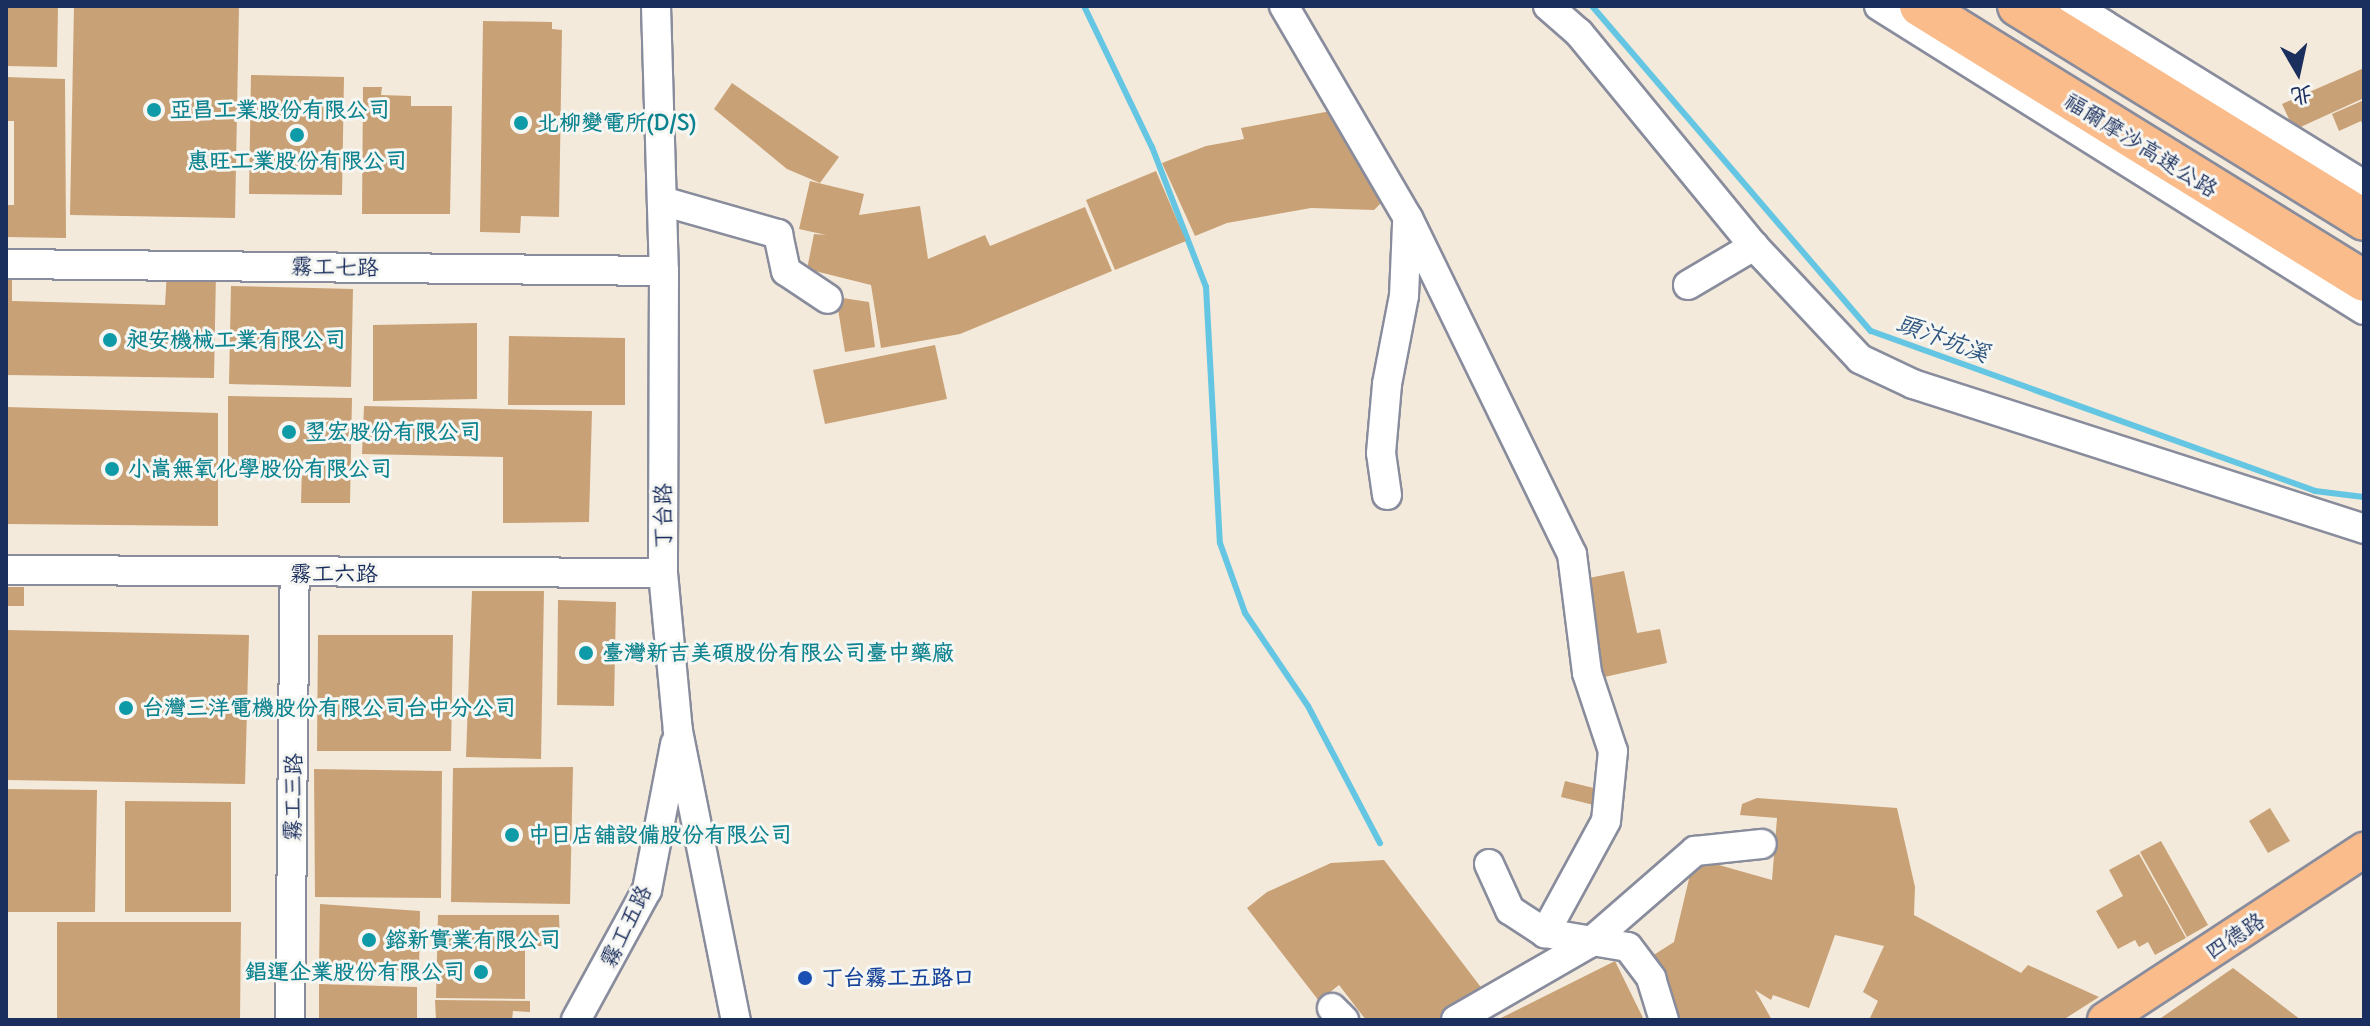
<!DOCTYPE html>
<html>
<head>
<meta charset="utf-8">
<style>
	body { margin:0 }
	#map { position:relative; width:2370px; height:1026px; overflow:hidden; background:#f4eadb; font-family:Delius,"LXGW WenKai TC",sans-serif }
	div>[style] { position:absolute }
	.stream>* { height:6px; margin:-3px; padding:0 3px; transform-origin:3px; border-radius:3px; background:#64c6e2 }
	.building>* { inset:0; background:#c9a176 }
	.roads { filter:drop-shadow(2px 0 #888c9c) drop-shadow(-2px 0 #888c9c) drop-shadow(0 2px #888c9c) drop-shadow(0 -2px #888c9c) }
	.minor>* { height:28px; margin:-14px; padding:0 14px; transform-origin:14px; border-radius:14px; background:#fff }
	.major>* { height:34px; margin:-17px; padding:0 17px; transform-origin:17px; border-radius:17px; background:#fabc8b }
	.highway>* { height:40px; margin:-20px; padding:0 20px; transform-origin:20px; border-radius:20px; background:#fabc8b }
	.dots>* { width:22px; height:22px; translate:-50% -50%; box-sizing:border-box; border:4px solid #f6f6f2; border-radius:50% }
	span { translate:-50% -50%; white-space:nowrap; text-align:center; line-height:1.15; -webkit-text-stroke:6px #f6f6f2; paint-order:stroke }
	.culture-label { font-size:22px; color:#0d838f; font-weight:700 }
	.left { translate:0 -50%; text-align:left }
	.right { translate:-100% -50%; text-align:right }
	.street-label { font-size:22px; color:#1b2f5e }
	.transit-label { font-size:22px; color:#164399; font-weight:700 }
	.water-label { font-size:24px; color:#2d557f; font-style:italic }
	.frame { position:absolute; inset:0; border:8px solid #1b2f5e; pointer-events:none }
	.north { position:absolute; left:2258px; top:32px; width:80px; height:80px; -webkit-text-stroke:6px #f6f6f2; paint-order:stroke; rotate:171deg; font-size:22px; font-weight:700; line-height:32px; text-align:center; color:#1b2f5e }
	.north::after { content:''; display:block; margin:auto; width:28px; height:36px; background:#1b2f5e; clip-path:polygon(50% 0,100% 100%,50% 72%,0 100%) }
</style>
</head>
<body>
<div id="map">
	<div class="stream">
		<div style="left:1084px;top:6px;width:157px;rotate:64.3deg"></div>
		<div style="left:1152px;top:147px;width:150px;rotate:68.9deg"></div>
		<div style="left:1206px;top:287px;width:256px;rotate:86.9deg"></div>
		<div style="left:1220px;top:543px;width:74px;rotate:70.3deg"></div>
		<div style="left:1245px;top:613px;width:112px;rotate:55.9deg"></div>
		<div style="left:1308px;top:706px;width:155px;rotate:62.3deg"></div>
		<div style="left:1592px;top:6px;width:428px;rotate:49.4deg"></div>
		<div style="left:1871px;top:331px;width:472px;rotate:19.8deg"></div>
		<div style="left:2315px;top:491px;width:49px;rotate:7deg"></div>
	</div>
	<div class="building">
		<div style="clip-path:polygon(6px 6px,58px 6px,57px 67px,6px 66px)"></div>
		<div style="clip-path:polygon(74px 6px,239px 6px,235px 218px,70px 215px)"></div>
		<div style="clip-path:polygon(483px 21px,552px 22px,552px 29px,562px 30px,559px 217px,521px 216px,520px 233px,480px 232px)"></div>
		<div style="clip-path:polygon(2364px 68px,2364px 98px,2294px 130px,2282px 104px)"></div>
		<div style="clip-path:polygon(251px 75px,344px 77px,342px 195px,249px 194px)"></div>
		<div style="clip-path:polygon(6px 77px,65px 79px,66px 238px,6px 237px,6px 205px,14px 205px,14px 121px,6px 121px)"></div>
		<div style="clip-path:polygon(732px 83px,839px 157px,820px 183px,787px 169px,714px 109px)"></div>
		<div style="clip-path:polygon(363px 87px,382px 87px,381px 95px,411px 96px,411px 106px,452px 106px,450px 214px,362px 214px)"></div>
		<div style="clip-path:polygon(2364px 100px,2364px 127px,2361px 121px,2339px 131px,2332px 114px)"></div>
		<div style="clip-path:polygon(1336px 110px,1386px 198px,1374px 210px,1311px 208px,1227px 223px,1195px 236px,1162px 163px,1206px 146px,1244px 139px,1241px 128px)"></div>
		<div style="clip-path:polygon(1156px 171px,1186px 241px,1115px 270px,1086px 200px)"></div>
		<div style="clip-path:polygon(810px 181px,864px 194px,859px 215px,920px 206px,928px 259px,985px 235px,990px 246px,1085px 207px,1112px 271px,960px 334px,881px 348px,871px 285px,807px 269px,814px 234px,826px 235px,799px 229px)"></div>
		<div style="clip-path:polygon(6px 270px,12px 270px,12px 301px,165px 305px,167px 271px,216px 272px,214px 378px,6px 375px)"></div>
		<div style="clip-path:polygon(231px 286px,353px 289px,351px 387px,229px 384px)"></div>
		<div style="clip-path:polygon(836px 297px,869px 302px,875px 347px,845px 352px)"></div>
		<div style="clip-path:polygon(477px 323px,477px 399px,373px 401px,373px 325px)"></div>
		<div style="clip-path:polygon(509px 336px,625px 338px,625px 405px,508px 405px)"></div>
		<div style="clip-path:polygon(935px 345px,947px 399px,825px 424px,813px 370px)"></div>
		<div style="clip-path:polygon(228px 396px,352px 398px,350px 503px,301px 503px,302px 466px,228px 466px)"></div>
		<div style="clip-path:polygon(364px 406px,592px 411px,589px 522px,503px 523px,503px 457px,362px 454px)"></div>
		<div style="clip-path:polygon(6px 407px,218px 413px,218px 526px,6px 524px)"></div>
		<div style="clip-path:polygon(1624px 571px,1637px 633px,1660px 629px,1667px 663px,1600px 678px,1579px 580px)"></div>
		<div style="clip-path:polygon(6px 587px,24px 587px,24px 606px,6px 606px)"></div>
		<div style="clip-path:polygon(472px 591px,544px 591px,541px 759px,466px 757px)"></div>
		<div style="clip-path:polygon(558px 600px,616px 602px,614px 706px,557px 705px)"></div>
		<div style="clip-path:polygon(6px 630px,249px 635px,245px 784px,6px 780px)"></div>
		<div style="clip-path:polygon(318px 635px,453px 635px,451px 751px,317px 751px)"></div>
		<div style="clip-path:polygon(573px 767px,570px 904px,451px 902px,453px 768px)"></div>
		<div style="clip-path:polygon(314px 769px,442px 771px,441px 898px,315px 897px)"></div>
		<div style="clip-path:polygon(1565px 781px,1602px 790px,1598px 806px,1561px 797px)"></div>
		<div style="clip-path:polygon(6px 789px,97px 790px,95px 912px,6px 912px)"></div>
		<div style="clip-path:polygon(1757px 798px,1897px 808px,1915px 887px,1914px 915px,2021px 973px,2028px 965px,2099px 997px,2063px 1020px,1869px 1020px,1878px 1001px,1863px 992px,1884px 946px,1835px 935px,1809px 1008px,1773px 995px,1771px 1000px,1755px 990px,1772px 1020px,1668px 1020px,1649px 958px,1674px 942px,1694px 858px,1772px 880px,1777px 818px,1740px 815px,1742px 804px)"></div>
		<div style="clip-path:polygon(125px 801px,231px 802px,231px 912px,125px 912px)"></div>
		<div style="clip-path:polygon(2270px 808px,2290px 841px,2268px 853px,2249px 821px)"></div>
		<div style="clip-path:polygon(2161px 841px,2208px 925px,2187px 937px,2140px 852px)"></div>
		<div style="clip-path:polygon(2139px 854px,2186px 938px,2155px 955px,2148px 942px,2139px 947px,2135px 940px,2118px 949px,2096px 911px,2123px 896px,2109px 870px)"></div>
		<div style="clip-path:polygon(1384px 860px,1483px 990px,1444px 1020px,1366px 1020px,1339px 985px,1319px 1001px,1247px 908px,1267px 892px,1331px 863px)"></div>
		<div style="clip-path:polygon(320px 904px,420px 911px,419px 971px,319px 968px)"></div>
		<div style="clip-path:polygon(438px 915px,559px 915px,560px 946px,525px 946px,525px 999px,436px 998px)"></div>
		<div style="clip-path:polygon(57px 922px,241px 922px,240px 1020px,57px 1020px)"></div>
		<div style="clip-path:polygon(1615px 961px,1644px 1020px,1497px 1020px)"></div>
		<div style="clip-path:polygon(2233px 968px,2301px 1020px,2161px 1018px)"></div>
		<div style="clip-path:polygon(319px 984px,417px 987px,417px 1020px,319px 1020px)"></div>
		<div style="clip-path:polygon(435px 1000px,530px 1001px,530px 1012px,513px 1011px,512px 1020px,436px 1020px)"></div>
	</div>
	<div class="roads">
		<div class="minor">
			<div style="left:656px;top:6px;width:265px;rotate:88.3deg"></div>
			<div style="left:664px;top:271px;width:302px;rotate:90.2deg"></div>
			<div style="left:663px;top:573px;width:159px;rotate:84.6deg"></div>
			<div style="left:678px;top:731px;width:295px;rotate:78.7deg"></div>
			<div style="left:1284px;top:6px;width:246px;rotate:59.7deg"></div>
			<div style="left:1408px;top:218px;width:374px;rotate:64deg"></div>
			<div style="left:1572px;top:554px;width:120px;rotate:82.8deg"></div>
			<div style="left:1587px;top:673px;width:82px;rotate:71.6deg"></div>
			<div style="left:1613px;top:751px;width:70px;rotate:95.7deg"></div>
			<div style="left:1606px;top:821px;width:128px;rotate:118.6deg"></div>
			<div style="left:1545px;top:933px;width:84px;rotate:9.6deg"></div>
			<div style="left:1628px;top:947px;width:39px;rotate:53deg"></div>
			<div style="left:1651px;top:978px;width:44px;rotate:72.8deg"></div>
			<div style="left:1548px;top:6px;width:41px;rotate:41.1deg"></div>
			<div style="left:1579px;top:33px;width:276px;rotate:50.6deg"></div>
			<div style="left:1754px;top:246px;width:155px;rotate:46.8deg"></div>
			<div style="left:1860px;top:359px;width:59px;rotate:25.3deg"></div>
			<div style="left:1913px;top:384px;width:474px;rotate:17.8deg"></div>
			<div style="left:1879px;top:6px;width:572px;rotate:32.08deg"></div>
			<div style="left:2074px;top:6px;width:341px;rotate:31.7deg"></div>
			<div style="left:662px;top:201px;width:121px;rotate:15.9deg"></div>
			<div style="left:778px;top:234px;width:38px;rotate:78deg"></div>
			<div style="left:786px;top:271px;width:50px;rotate:33.7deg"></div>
			<div style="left:6px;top:264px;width:658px;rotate:0.61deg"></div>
			<div style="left:1688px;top:285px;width:77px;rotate:-30.6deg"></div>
			<div style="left:1387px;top:495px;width:42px;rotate:-98.1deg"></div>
			<div style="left:1381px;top:453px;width:69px;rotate:-85deg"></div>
			<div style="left:1387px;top:384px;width:90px;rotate:-79.1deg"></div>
			<div style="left:1404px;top:296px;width:73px;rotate:-87.6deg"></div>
			<div style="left:6px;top:570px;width:657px;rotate:0.26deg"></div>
			<div style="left:1489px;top:864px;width:51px;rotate:65.5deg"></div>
			<div style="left:1510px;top:910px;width:42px;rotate:33.3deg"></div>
			<div style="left:1332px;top:1008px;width:17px;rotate:45deg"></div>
			<div style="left:290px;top:1020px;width:446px;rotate:-89.4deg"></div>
			<div style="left:576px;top:1020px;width:148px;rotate:-61.4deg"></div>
			<div style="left:647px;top:890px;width:149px;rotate:-79.1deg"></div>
			<div style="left:1456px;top:1020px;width:152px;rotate:-29.9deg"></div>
			<div style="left:1588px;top:944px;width:142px;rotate:-41deg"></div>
			<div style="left:1695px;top:851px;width:67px;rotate:-6deg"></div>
		</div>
		<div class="major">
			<div style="left:2105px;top:1020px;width:310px;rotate:-33.3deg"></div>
		</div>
		<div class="highway">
			<div style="left:1920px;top:6px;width:522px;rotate:31.77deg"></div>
			<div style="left:2018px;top:6px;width:407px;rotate:31.7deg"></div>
		</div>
	</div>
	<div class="dots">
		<div style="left:154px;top:110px;background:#0f9aa8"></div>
		<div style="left:521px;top:123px;background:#0f9aa8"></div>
		<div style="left:297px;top:135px;background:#0f9aa8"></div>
		<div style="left:110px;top:340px;background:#0f9aa8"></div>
		<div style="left:289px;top:432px;background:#0f9aa8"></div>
		<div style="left:112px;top:469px;background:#0f9aa8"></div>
		<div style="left:586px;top:653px;background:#0f9aa8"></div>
		<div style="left:126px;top:708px;background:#0f9aa8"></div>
		<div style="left:512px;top:835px;background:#0f9aa8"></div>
		<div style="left:369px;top:940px;background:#0f9aa8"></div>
		<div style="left:481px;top:972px;background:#0f9aa8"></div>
		<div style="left:805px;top:978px;background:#1a4fb4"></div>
	</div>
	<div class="culture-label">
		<span class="left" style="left:170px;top:110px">亞昌工業股份有限公司</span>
		<span class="left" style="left:537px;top:123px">北柳變電所(D/S)</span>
		<span style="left:297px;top:161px">惠旺工業股份有限公司</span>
		<span class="left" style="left:126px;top:340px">昶安機械工業有限公司</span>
		<span class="left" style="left:305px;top:432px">翌宏股份有限公司</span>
		<span class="left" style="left:128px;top:469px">小嵩無氧化學股份有限公司</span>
		<span class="left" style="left:602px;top:653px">臺灣新吉美碩股份有限公司臺中藥廠</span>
		<span class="left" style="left:142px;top:708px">台灣三洋電機股份有限公司台中分公司</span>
		<span class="left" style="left:528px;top:835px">中日店舖設備股份有限公司</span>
		<span class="left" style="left:385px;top:940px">鎔新實業有限公司</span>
		<span class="right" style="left:465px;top:972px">錩運企業股份有限公司</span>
	</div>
	<div class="street-label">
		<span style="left:2141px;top:145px;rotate:32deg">福爾摩沙高速公路</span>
		<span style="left:335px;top:267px;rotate:1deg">霧工七路</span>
		<span style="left:663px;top:516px;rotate:-90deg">丁台路</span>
		<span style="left:334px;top:574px">霧工六路</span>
		<span style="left:293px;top:797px;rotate:-89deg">霧工三路</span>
		<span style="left:626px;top:926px;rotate:-64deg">霧工五路</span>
		<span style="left:2235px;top:936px;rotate:-33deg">四德路</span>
	</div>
	<div class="transit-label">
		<span class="left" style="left:821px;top:978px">丁台霧工五路口</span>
	</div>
	<div class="water-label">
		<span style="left:1943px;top:338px;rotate:20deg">頭汴坑溪</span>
	</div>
	<div class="frame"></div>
	<div class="north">北</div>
</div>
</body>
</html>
